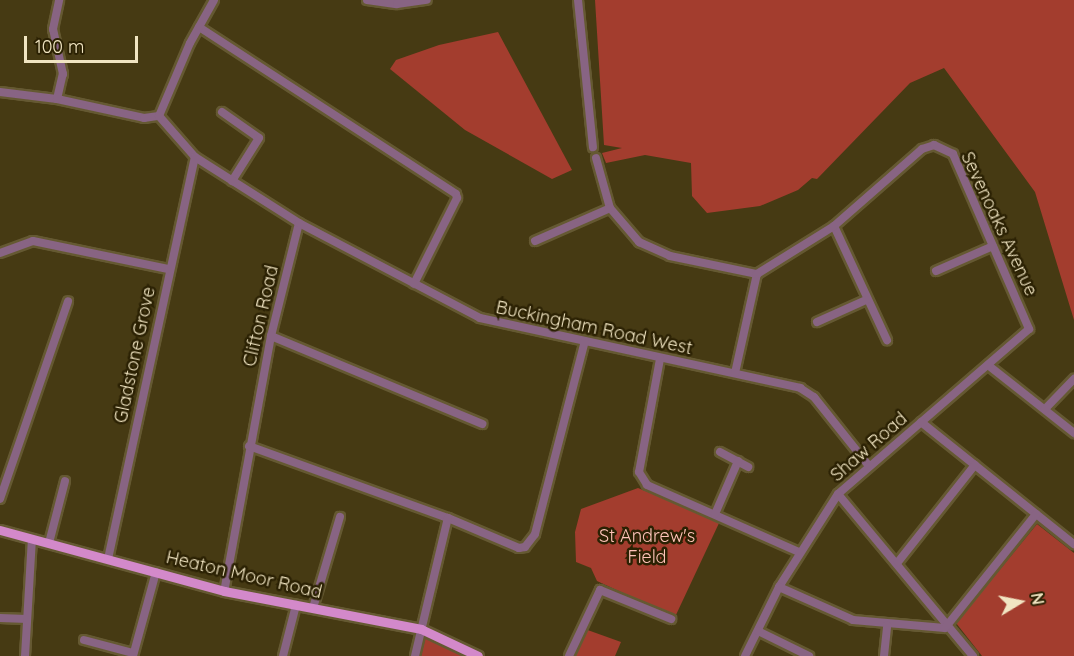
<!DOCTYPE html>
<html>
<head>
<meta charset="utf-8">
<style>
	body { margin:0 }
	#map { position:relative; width:1074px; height:656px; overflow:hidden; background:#463a13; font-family:Quicksand,sans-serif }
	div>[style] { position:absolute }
	.green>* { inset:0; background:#a33d2e }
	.roads { filter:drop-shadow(2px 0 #655932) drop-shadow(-2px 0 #655932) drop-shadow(0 2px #655932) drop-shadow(0 -2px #655932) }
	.minor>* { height:8px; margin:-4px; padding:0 4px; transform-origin:4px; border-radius:4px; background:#886483 }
	.major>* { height:9px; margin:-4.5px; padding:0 4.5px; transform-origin:4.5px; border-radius:4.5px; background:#d389ca }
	span { translate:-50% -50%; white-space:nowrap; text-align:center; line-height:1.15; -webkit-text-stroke:5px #2b2103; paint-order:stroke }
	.street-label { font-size:18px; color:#f1e5c2 }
	.park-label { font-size:18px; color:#ffc4b9 }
	.north { position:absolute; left:990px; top:572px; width:60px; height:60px; -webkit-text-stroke:4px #2b2103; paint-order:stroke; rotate:80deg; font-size:16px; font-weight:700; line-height:24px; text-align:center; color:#f1e5c2 }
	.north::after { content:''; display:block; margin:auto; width:21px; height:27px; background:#f1e5c2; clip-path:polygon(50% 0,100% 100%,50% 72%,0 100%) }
	.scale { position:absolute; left:24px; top:36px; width:114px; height:27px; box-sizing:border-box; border:3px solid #f1e5c2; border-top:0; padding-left:8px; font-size:18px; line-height:21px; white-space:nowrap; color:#f1e5c2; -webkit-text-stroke:4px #2b2103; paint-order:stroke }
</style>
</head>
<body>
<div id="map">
	<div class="green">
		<div style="clip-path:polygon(595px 0,1074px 0,1074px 320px,1035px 192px,944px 68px,910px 83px,817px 179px,812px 178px,798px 190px,760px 206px,707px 213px,692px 196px,691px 163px,645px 155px,606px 163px,602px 153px,622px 148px,604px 145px)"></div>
		<div style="clip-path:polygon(498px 32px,572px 170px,552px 179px,465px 130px,390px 69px,396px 60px,439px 45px)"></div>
		<div style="clip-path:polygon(638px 488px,720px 521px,675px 617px,597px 581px,591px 568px,576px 562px,575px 532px,581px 509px)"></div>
		<div style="clip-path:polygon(1037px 524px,1074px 553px,1074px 656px,982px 656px,956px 623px)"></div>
		<div style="clip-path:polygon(582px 628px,621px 642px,615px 656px,571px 656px)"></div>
		<div style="clip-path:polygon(424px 633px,470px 656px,418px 656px)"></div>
	</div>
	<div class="roads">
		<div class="minor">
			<div style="left:367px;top:0;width:30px;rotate:8deg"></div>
			<div style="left:397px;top:4px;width:30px;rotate:-8deg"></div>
			<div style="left:578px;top:0;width:148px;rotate:84.2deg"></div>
			<div style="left:199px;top:27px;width:306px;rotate:33deg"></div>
			<div style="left:456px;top:194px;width:4px;rotate:76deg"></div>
			<div style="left:457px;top:198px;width:96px;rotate:116.6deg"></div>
			<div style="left:0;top:92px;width:57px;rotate:7deg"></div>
			<div style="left:57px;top:99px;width:89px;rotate:12.3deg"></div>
			<div style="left:144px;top:118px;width:15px;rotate:-8deg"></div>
			<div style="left:57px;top:99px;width:26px;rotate:-77deg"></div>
			<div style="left:63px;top:74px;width:46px;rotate:-102.5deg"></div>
			<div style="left:53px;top:29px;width:30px;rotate:-78deg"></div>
			<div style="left:222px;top:112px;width:45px;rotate:35.1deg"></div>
			<div style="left:259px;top:138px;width:51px;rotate:122.1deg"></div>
			<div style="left:159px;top:116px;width:55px;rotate:48.7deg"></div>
			<div style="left:195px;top:157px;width:123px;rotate:32.4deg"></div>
			<div style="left:299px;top:223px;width:116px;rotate:103.9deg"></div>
			<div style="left:271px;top:336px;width:259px;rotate:100.4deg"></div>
			<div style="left:159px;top:116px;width:79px;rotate:-67deg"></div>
			<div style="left:190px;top:43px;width:49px;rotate:-60.8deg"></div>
			<div style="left:596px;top:158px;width:52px;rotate:74.4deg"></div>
			<div style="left:610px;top:208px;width:45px;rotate:49.5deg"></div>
			<div style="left:639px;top:242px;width:34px;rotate:24deg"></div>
			<div style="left:670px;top:256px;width:89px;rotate:11.7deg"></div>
			<div style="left:299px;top:223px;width:204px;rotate:27.7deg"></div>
			<div style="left:480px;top:318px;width:328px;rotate:12.3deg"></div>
			<div style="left:800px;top:388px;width:17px;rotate:33deg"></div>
			<div style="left:814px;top:397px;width:87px;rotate:51.5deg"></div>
			<div style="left:834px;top:226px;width:126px;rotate:65.1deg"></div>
			<div style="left:535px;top:241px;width:82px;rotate:-23.7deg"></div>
			<div style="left:0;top:253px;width:35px;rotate:-20deg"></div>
			<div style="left:33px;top:241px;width:138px;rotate:11.7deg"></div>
			<div style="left:936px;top:271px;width:62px;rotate:-23.7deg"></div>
			<div style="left:817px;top:322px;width:54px;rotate:-24.2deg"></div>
			<div style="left:271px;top:336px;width:229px;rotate:22.6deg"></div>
			<div style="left:660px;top:359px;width:115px;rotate:100.5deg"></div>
			<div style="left:639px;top:472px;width:15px;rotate:58deg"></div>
			<div style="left:647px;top:485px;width:166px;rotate:23.8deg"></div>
			<div style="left:988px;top:365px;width:110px;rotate:38.3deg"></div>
			<div style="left:735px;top:373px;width:101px;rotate:-77.5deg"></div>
			<div style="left:757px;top:274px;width:91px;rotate:-31.9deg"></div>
			<div style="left:834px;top:226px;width:117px;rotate:-41.2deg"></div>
			<div style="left:922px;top:149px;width:13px;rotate:-18deg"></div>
			<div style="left:934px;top:145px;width:21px;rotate:25deg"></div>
			<div style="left:953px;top:154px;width:191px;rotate:66.5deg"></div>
			<div style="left:1029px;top:329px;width:252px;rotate:139.2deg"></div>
			<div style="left:838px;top:494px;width:110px;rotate:122.4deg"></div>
			<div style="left:779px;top:587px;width:77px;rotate:116.2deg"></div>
			<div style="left:1045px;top:409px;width:42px;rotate:-46deg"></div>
			<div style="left:921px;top:422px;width:196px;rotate:38.6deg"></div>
			<div style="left:249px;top:446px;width:212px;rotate:19.9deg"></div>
			<div style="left:448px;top:518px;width:77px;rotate:22.9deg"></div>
			<div style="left:519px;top:548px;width:6px;rotate:-9deg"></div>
			<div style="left:525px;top:547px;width:16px;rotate:-52deg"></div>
			<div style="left:535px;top:534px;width:199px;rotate:-75.5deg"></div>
			<div style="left:720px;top:452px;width:32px;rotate:28deg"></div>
			<div style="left:838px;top:494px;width:211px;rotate:50.2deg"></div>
			<div style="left:0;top:499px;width:209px;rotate:-71deg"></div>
			<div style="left:715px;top:514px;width:58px;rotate:-66.5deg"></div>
			<div style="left:49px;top:543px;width:64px;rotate:-75.5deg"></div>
			<div style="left:108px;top:559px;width:411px;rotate:-77.8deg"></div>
			<div style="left:898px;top:562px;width:124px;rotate:-51.6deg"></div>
			<div style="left:779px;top:587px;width:81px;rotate:24deg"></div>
			<div style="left:853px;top:620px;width:92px;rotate:5deg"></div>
			<div style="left:945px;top:628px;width:146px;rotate:-51.4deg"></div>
			<div style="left:313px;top:608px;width:95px;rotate:-73.5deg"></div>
			<div style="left:0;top:618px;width:27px;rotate:2deg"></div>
			<div style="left:758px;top:631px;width:57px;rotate:26.1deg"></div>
			<div style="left:84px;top:640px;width:51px;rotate:14.9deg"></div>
			<div style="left:25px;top:656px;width:117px;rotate:-86.6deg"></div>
			<div style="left:133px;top:656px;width:87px;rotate:-74.7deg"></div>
			<div style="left:283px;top:656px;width:53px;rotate:-75.7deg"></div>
			<div style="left:415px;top:656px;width:142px;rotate:-76.6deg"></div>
			<div style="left:569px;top:656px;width:73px;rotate:-64.8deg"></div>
			<div style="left:600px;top:590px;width:77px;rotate:22.2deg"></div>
			<div style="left:884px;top:656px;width:31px;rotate:-84deg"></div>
		</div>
		<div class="major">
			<div style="left:0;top:530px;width:232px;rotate:15.2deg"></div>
			<div style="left:224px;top:591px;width:201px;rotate:10.9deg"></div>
			<div style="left:421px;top:629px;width:63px;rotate:25.3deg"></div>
		</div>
	</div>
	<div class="street-label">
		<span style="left:999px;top:224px;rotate:65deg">Sevenoaks Avenue</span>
		<span style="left:261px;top:316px;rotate:-77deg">Clifton Road</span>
		<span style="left:594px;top:328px;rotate:12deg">Buckingham Road West</span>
		<span style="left:135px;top:355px;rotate:-78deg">Gladstone Grove</span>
		<span style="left:869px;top:447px;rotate:-41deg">Shaw Road</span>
		<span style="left:244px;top:575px;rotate:13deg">Heaton Moor Road</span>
	</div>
	<div class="park-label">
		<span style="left:647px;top:547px">St Andrew's<br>Field</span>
	</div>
	<div class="north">N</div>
	<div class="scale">100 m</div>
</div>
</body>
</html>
